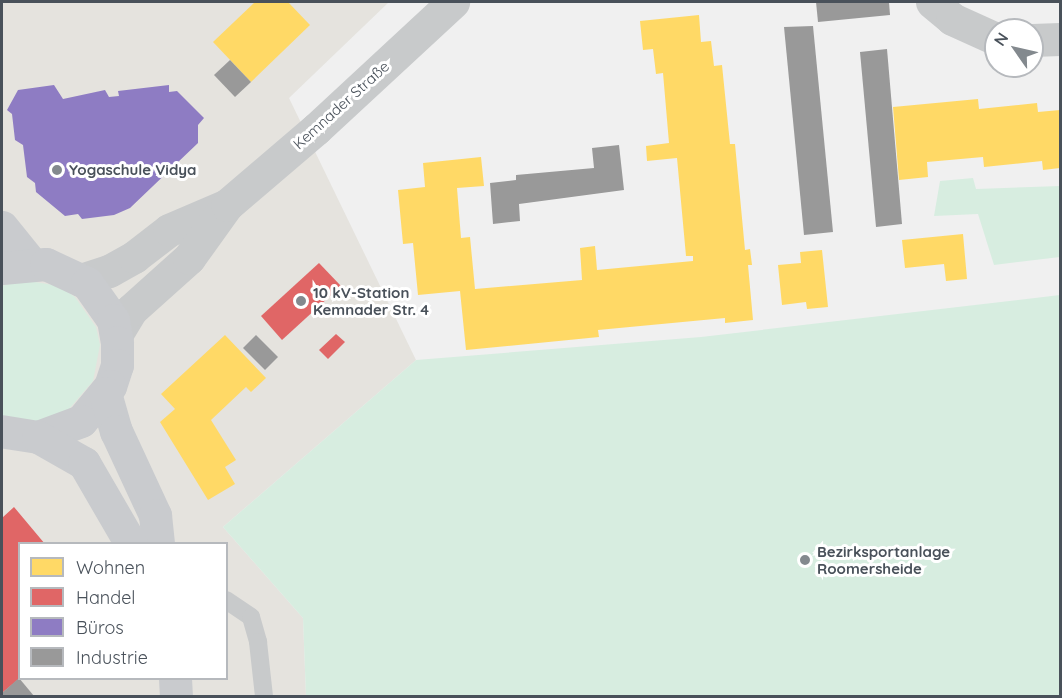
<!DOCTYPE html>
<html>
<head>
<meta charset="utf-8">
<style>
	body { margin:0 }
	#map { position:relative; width:1062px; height:698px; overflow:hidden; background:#f0f0f0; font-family:Quicksand,sans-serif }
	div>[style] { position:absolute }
	.commercial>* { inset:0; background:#e5e3de }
	.green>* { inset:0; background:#d7ede0 }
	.homes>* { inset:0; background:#ffd966 }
	.shops>* { inset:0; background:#e06666 }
	.offices>* { inset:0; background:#8e7cc3 }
	.industry>* { inset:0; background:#999 }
	.service>* { height:18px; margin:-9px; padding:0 9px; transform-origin:9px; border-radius:9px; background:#c8cacb }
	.minor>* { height:33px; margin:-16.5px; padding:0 16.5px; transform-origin:16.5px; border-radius:16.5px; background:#c8cacb }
	.tertiary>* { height:33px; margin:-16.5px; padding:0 16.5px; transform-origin:16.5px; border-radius:16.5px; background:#c8cacb }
	.secondary>* { height:33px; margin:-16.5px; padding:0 16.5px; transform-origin:16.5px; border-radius:16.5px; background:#c9cbce }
	.dots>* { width:16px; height:16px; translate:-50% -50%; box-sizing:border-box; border:3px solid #fff; border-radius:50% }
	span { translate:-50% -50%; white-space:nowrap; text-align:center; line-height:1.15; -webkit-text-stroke:6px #fff; paint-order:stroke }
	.street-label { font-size:15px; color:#49515a }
	.poi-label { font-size:15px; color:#49515a; font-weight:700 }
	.left { translate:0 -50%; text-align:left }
	.frame { position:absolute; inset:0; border:3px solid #49515a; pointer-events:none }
	.legend { position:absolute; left:18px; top:542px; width:210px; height:138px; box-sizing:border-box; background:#fff; border:2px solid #b6b9bd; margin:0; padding:8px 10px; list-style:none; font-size:18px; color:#49515a }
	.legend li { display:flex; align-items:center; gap:12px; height:30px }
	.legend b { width:30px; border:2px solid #b6b9bd }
	.north { position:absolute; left:984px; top:18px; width:60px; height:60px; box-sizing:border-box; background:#fff; border:2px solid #b6b9bd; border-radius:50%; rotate:304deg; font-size:16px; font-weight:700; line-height:24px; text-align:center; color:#49515a }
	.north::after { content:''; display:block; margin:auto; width:21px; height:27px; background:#83898e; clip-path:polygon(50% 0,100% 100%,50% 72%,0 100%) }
</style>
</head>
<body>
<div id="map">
	<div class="commercial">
		<div style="clip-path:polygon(evenodd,2px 2px,389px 2px,289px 98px,416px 360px,223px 527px,303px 618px,306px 696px,2px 696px,2px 2px,20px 544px,226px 544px,226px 678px,20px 678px,20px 544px)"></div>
	</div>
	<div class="green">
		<div style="clip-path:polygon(973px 178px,976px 189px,1060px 186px,1060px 257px,994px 265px,978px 214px,934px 216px,940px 181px)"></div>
		<div style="clip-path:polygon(23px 280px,59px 286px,75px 297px,96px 327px,100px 345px,93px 381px,69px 409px,35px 422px,2px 417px,2px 286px)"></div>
		<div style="clip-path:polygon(1060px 295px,1060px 696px,306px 696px,303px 618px,223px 527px,416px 360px,701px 337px)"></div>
	</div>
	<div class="homes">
		<div style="clip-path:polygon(255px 2px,288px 2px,310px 25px,251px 82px,213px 42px)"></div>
		<div style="clip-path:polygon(699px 15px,701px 42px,711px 41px,714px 66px,722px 65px,730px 144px,735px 144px,745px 250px,750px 249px,752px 265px,748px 265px,753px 320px,725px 323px,725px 318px,598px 330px,599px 337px,466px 350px,460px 291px,418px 295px,413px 243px,403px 244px,398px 190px,425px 187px,423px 163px,481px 157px,484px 186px,457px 188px,461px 238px,470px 237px,475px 289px,582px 280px,580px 248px,595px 246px,597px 270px,693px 261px,693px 256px,686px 256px,677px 158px,647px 161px,646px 146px,669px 143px,663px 73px,656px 74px,653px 49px,643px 50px,640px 21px)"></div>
		<div style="clip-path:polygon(978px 99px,979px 109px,1037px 103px,1038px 112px,1060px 110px,1060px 168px,1043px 170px,1042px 161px,984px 167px,983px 157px,927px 162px,928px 177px,899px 180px,893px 107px)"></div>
		<div style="clip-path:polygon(963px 234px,967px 279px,946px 281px,944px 264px,905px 268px,902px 240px)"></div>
		<div style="clip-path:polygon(822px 250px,828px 307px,807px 309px,806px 302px,782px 305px,778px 265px,801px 263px,800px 252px)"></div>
		<div style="clip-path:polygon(225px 335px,266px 378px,251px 392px,246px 387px,211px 420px,236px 460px,225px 467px,235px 484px,208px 500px,160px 422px,175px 409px,161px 394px)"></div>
	</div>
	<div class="shops">
		<div style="clip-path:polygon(319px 263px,341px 286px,282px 340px,261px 316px)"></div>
		<div style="clip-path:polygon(336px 334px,345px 342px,328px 359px,319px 350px)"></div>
		<div style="clip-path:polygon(14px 507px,45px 544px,20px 544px,20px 678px,2px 693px,2px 518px)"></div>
	</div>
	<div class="offices">
		<div style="clip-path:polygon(54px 85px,63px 99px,105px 90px,109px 97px,119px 96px,118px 91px,169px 85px,169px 92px,177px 91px,204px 118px,198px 125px,198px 143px,130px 208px,114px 215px,82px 219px,78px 214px,65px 216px,36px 192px,35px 183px,27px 177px,23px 145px,15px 140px,12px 114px,7px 110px,18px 90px)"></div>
	</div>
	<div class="industry">
		<div style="clip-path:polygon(816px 2px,889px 2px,890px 15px,818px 22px)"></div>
		<div style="clip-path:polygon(813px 26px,833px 232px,804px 235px,784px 27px)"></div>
		<div style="clip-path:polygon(887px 49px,902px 224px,876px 227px,860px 52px)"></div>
		<div style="clip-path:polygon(230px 60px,251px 82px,235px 97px,214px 75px)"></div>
		<div style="clip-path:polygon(619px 145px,624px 190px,519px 204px,520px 221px,493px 224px,490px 183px,516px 180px,516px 175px,594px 168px,592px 148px)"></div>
		<div style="clip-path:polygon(256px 335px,278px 357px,265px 370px,243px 348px)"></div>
		<div style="clip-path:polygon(19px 678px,34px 696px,2px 696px,2px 693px)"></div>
	</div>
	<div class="service">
		<div style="left:226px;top:600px;width:30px;rotate:34deg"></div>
		<div style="left:251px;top:617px;width:26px;rotate:74deg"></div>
		<div style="left:258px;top:642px;width:54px;rotate:83.7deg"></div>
	</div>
	<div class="minor">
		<div style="left:932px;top:2px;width:26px;rotate:40deg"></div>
		<div style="left:952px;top:19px;width:48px;rotate:24.4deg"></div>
		<div style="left:1032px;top:40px;width:28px;rotate:-2deg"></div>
	</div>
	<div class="tertiary">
		<div style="left:81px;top:280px;width:29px;rotate:-18deg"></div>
		<div style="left:109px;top:271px;width:29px;rotate:-29deg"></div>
		<div style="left:134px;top:257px;width:44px;rotate:-37.6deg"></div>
		<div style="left:169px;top:230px;width:63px;rotate:-23.3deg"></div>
		<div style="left:116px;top:335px;width:29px;rotate:-59deg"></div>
		<div style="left:131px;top:310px;width:78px;rotate:-41.9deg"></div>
		<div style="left:189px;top:258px;width:65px;rotate:-54.4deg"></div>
		<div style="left:227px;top:205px;width:117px;rotate:-40.5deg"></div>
		<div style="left:316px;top:129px;width:187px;rotate:-42.8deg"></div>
	</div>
	<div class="secondary">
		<div style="left:2px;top:227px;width:46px;rotate:51.1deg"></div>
		<div style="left:2px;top:268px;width:44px;rotate:-5.2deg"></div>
		<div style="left:46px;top:264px;width:45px;rotate:24.9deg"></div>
		<div style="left:87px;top:283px;width:45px;rotate:54.9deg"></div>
		<div style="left:113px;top:320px;width:22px;rotate:80deg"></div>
		<div style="left:117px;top:342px;width:23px;rotate:90deg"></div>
		<div style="left:117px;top:365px;width:22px;rotate:108deg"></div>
		<div style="left:110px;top:386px;width:45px;rotate:129.6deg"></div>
		<div style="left:81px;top:421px;width:46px;rotate:159.6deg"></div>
		<div style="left:38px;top:437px;width:36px;rotate:-171deg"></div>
		<div style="left:105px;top:393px;width:40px;rotate:74deg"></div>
		<div style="left:116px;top:431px;width:93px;rotate:65.1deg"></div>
		<div style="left:155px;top:515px;width:29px;rotate:84deg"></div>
		<div style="left:38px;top:437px;width:53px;rotate:29.5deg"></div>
		<div style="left:84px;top:463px;width:94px;rotate:59.9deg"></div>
		<div style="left:175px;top:678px;width:18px;rotate:87deg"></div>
	</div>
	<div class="dots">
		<div style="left:57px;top:170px;background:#83898e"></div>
		<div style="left:301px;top:301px;background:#83898e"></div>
		<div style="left:805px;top:560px;background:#83898e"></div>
	</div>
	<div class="street-label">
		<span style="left:341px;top:105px;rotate:-42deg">Kemnader Straße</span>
	</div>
	<div class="poi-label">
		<span class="left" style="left:69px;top:170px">Yogaschule Vidya</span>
		<span class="left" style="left:313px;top:301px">10 kV-Station<br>Kemnader Str. 4</span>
		<span class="left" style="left:817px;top:560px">Bezirksportanlage<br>Roomersheide</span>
	</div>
	<div class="frame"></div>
	<ul class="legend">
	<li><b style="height:16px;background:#ffd966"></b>Wohnen</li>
	<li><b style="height:16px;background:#e06666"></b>Handel</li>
	<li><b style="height:16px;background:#8e7cc3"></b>Büros</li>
	<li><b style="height:16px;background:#999"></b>Industrie</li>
	</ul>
	<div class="north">N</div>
</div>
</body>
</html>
